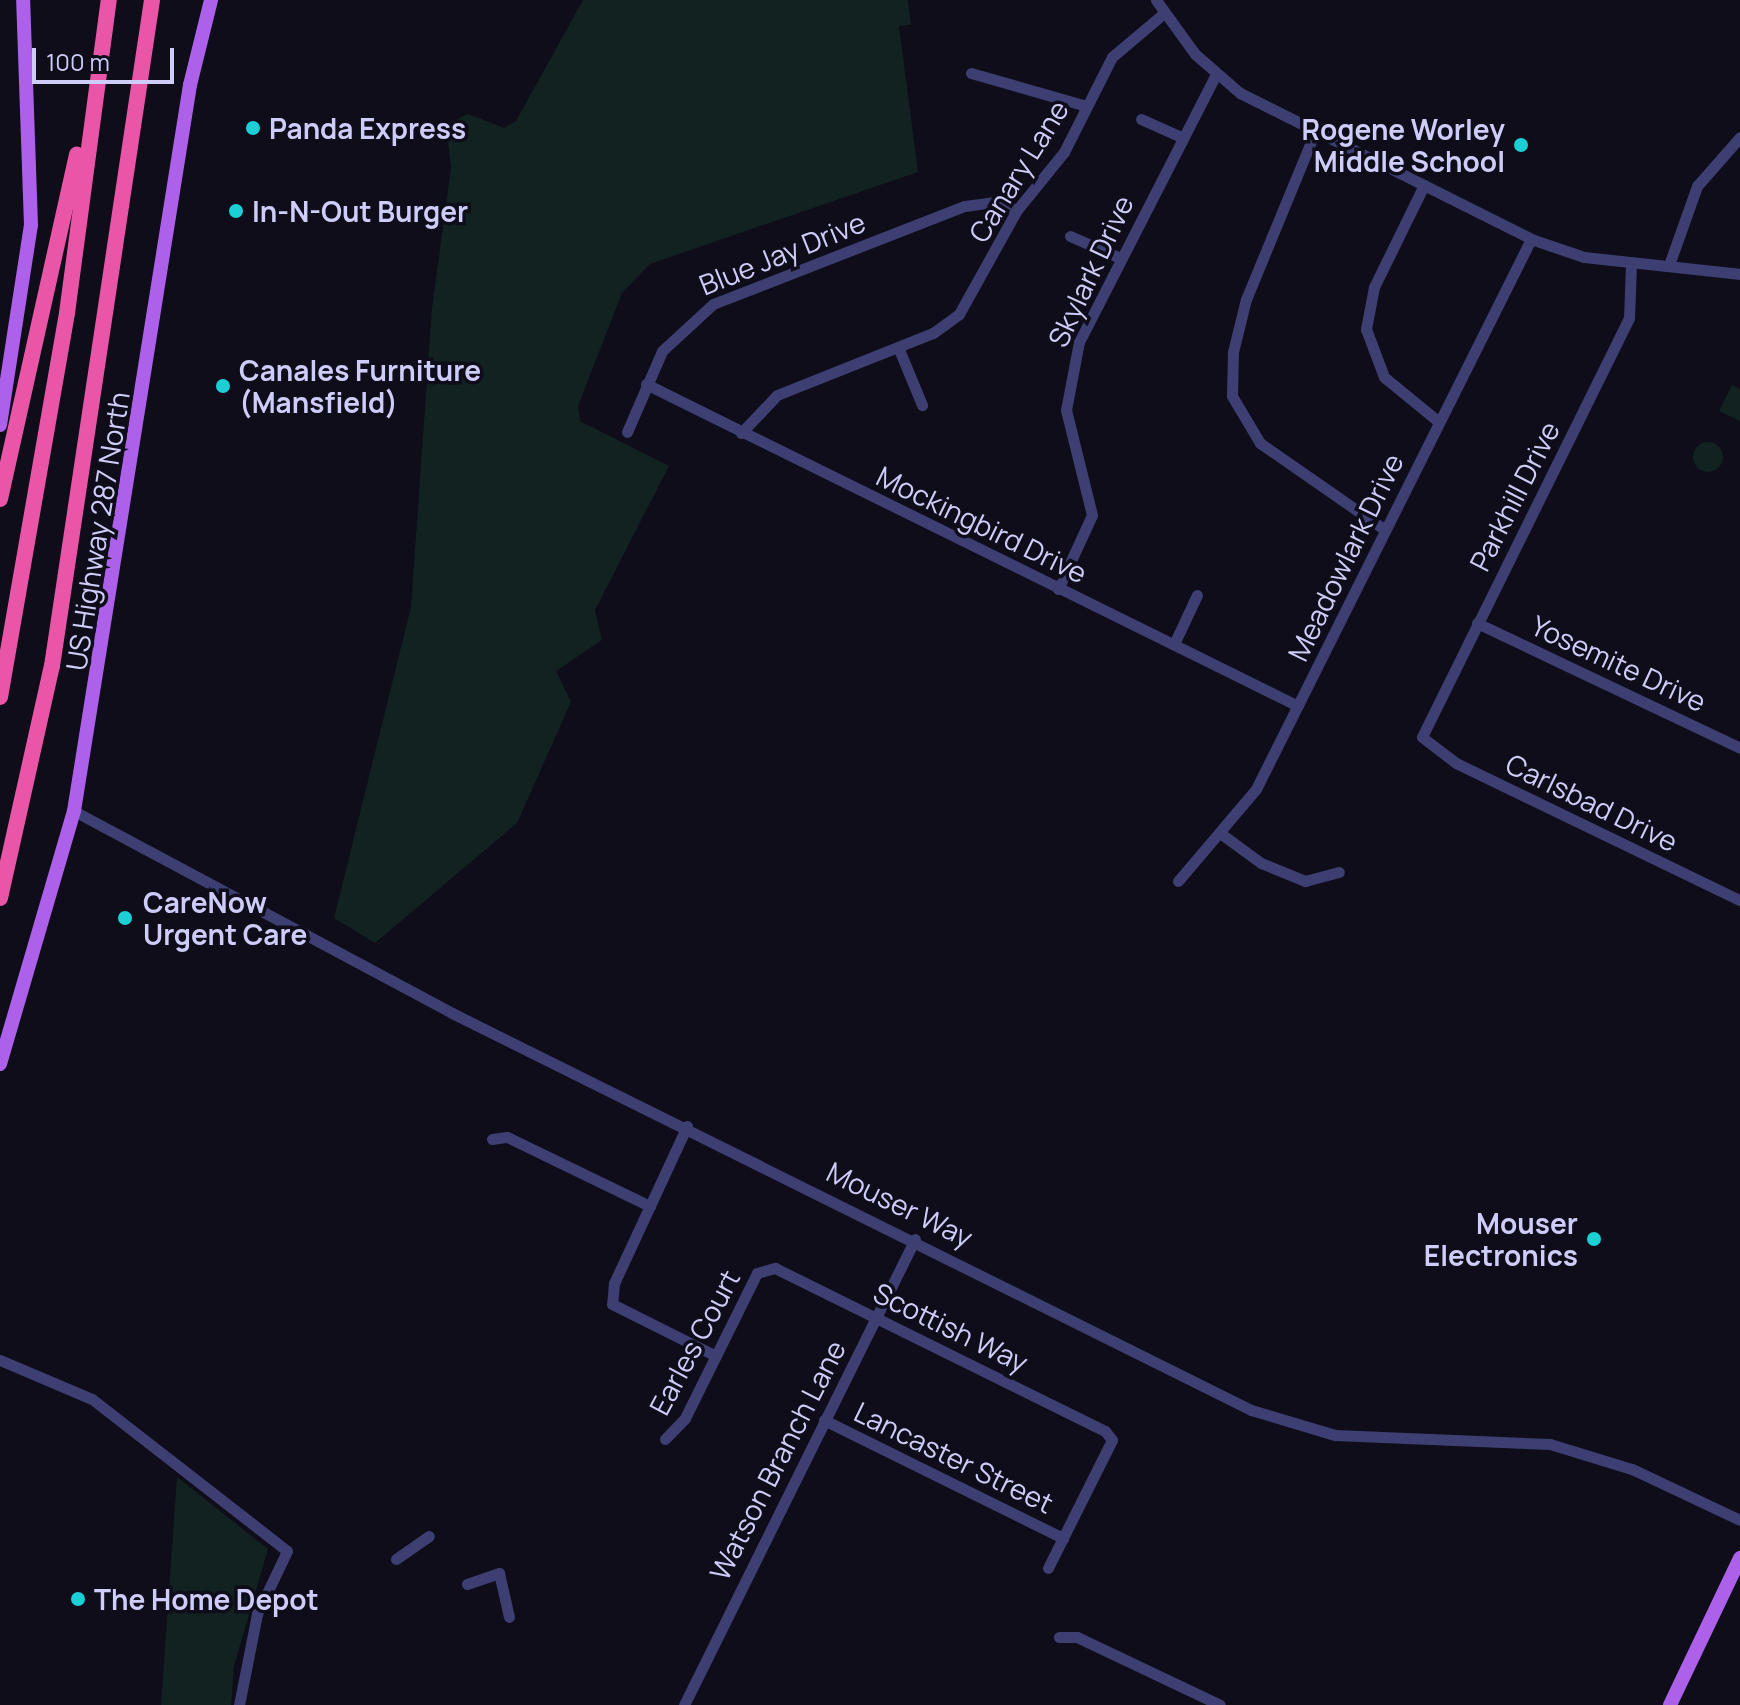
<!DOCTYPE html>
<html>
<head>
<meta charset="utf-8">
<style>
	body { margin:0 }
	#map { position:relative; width:1740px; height:1705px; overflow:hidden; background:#0e0d19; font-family:Manrope,sans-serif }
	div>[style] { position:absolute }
	.green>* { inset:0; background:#112221 }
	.round { border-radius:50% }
	.minor>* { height:11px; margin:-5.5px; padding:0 5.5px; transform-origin:5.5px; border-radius:5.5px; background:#3d3f73 }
	.major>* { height:14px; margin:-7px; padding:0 7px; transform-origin:7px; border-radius:7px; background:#ad61ea }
	.highway>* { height:16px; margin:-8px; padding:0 8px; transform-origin:8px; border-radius:8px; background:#e956a7 }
	.dots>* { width:22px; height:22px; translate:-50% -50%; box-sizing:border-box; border:4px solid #0e0d19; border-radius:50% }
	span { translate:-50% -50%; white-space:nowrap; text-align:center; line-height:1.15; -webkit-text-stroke:7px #0e0d19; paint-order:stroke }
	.poi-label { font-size:28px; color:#ceccf8; font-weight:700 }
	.left { translate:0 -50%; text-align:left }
	.right { translate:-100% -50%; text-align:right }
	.street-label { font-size:28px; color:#ceccf8 }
	.scale { position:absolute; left:32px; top:48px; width:142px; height:36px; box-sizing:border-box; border:4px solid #ceccf8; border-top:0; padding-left:10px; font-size:24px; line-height:28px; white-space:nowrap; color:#ceccf8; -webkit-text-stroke:6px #0e0d19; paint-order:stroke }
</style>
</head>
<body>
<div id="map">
	<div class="green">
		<div style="clip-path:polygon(583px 0,908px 0,911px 25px,899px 26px,918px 172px,650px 264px,622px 293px,578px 406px,580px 421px,669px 466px,595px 610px,602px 640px,556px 671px,571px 702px,517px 823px,375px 943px,334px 918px,411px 607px,432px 308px,451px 168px,446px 124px,468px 114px,504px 128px,516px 121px)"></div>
		<div style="clip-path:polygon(1732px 385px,1740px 389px,1740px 421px,1719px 411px)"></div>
		<div class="round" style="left:1693px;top:442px;width:30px;height:30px"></div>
		<div style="clip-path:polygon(177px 1477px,268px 1549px,234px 1666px,231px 1705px,161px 1705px)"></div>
	</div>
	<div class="minor">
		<div style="left:1156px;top:0;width:67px;rotate:54.2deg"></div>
		<div style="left:1195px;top:54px;width:60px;rotate:40.9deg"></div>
		<div style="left:1240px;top:93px;width:326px;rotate:26.6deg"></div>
		<div style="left:1531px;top:239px;width:56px;rotate:18.8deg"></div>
		<div style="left:1584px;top:257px;width:157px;rotate:6.2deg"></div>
		<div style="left:971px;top:73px;width:120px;rotate:16deg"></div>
		<div style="left:1141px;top:119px;width:44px;rotate:24.2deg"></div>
		<div style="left:1315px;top:132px;width:181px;rotate:112.4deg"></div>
		<div style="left:1246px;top:299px;width:55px;rotate:103.8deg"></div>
		<div style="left:1233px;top:352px;width:44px;rotate:91.3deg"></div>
		<div style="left:1232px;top:396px;width:55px;rotate:59.2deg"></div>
		<div style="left:1260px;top:443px;width:152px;rotate:34.8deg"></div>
		<div style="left:1424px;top:185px;width:114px;rotate:116.1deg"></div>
		<div style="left:1374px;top:287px;width:43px;rotate:100.8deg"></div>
		<div style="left:1366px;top:329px;width:51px;rotate:69.4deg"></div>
		<div style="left:1384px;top:377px;width:71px;rotate:39.3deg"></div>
		<div style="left:1070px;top:236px;width:55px;rotate:23.7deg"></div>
		<div style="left:1670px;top:262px;width:81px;rotate:-70.4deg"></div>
		<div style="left:1697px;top:186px;width:65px;rotate:-48.7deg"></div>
		<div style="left:1631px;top:264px;width:54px;rotate:92.1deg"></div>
		<div style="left:1629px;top:318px;width:467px;rotate:116.3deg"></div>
		<div style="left:1422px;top:737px;width:43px;rotate:37.4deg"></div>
		<div style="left:1456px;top:763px;width:315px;rotate:25.8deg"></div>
		<div style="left:898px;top:347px;width:63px;rotate:67.5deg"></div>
		<div style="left:646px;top:384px;width:727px;rotate:26.28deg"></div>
		<div style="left:627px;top:432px;width:88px;rotate:-66.6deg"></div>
		<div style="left:662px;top:351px;width:69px;rotate:-42.7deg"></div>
		<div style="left:713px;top:304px;width:270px;rotate:-21.3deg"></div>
		<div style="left:965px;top:206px;width:30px;rotate:-8deg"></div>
		<div style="left:995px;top:202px;width:23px;rotate:20deg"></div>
		<div style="left:741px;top:433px;width:52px;rotate:-46.5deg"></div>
		<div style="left:777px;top:395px;width:168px;rotate:-21.7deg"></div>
		<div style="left:933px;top:333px;width:32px;rotate:-36deg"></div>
		<div style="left:959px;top:314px;width:119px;rotate:-60.9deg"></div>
		<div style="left:1017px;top:210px;width:75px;rotate:-51deg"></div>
		<div style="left:1064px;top:152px;width:106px;rotate:-63.2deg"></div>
		<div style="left:1112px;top:57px;width:68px;rotate:-40.2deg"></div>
		<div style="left:1058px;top:589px;width:81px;rotate:-65.3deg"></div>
		<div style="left:1092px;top:515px;width:108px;rotate:-103.9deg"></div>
		<div style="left:1066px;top:410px;width:69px;rotate:-79.2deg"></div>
		<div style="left:1079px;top:342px;width:301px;rotate:-62.9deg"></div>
		<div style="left:1477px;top:623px;width:291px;rotate:25.4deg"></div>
		<div style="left:1174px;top:644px;width:54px;rotate:-64.9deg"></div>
		<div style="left:74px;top:811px;width:429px;rotate:28.1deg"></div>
		<div style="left:452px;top:1013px;width:892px;rotate:26.42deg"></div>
		<div style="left:1251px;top:1410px;width:88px;rotate:16.6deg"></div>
		<div style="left:1335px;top:1435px;width:215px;rotate:2.4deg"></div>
		<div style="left:1550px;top:1444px;width:86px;rotate:17deg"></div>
		<div style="left:1632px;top:1469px;width:119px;rotate:25.3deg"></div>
		<div style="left:1220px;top:833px;width:51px;rotate:36.2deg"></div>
		<div style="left:1261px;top:863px;width:48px;rotate:22.2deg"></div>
		<div style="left:1305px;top:881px;width:35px;rotate:-15deg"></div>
		<div style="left:1178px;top:881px;width:121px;rotate:-49.7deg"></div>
		<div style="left:1256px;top:789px;width:615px;rotate:-63.43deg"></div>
		<div style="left:687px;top:1126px;width:173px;rotate:114.9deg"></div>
		<div style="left:614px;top:1283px;width:21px;rotate:95deg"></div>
		<div style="left:612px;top:1304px;width:116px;rotate:26.6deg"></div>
		<div style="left:492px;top:1139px;width:15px;rotate:-8deg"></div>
		<div style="left:507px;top:1137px;width:159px;rotate:25.8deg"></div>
		<div style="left:0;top:1360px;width:100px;rotate:23deg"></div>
		<div style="left:92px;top:1399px;width:247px;rotate:37.9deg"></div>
		<div style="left:287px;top:1551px;width:70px;rotate:115.5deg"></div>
		<div style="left:257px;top:1614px;width:93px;rotate:101.2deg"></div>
		<div style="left:824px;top:1420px;width:267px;rotate:26.3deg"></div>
		<div style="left:665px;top:1439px;width:29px;rotate:-46deg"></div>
		<div style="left:685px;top:1418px;width:162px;rotate:-63.6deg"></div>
		<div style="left:757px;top:1273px;width:19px;rotate:-16deg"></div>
		<div style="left:775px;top:1268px;width:368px;rotate:26.3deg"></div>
		<div style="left:1105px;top:1431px;width:11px;rotate:52deg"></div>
		<div style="left:1112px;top:1440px;width:143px;rotate:116.6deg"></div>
		<div style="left:396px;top:1559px;width:40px;rotate:-34.9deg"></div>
		<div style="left:467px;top:1584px;width:34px;rotate:-19deg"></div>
		<div style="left:499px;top:1573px;width:45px;rotate:77.2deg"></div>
		<div style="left:1059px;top:1637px;width:18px"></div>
		<div style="left:1077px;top:1637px;width:158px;rotate:25.4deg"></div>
		<div style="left:684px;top:1705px;width:520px;rotate:-63.63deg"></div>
	</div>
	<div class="major">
		<div style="left:0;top:425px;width:202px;rotate:-81.2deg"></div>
		<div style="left:31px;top:225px;width:225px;rotate:-92deg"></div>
		<div style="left:0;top:1064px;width:264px;rotate:-73.7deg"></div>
		<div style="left:74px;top:811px;width:735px;rotate:-80.92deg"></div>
		<div style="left:190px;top:85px;width:88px;rotate:-76.1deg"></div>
		<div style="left:1670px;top:1705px;width:163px;rotate:-64.5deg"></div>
	</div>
	<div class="highway">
		<div style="left:0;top:499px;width:353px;rotate:-77.4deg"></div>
		<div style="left:0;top:697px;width:390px;rotate:-80.1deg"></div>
		<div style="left:67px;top:313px;width:316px;rotate:-82.4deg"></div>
		<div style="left:0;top:898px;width:238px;rotate:-77.4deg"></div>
		<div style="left:52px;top:666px;width:673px;rotate:-81.46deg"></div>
	</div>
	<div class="dots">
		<div style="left:253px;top:128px;background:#1ccfd4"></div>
		<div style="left:1521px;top:145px;background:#1ccfd4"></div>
		<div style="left:236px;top:211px;background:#1ccfd4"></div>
		<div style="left:223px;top:386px;background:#1ccfd4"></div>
		<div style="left:125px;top:918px;background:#1ccfd4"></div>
		<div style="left:1594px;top:1239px;background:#1ccfd4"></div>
		<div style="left:78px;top:1599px;background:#1ccfd4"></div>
	</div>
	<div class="poi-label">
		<span class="left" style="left:269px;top:128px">Panda Express</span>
		<span class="right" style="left:1505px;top:145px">Rogene Worley<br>Middle School</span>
		<span class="left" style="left:252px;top:211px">In-N-Out Burger</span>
		<span class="left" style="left:239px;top:386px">Canales Furniture<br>(Mansfield)</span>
		<span class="left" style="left:143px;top:918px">CareNow<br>Urgent Care</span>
		<span class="right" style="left:1578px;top:1239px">Mouser<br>Electronics</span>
		<span class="left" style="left:94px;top:1599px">The Home Depot</span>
	</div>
	<div class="street-label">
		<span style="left:1018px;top:171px;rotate:-58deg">Canary Lane</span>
		<span style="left:782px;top:253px;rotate:-22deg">Blue Jay Drive</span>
		<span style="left:1090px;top:271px;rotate:-65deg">Skylark Drive</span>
		<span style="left:1514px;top:496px;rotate:-63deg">Parkhill Drive</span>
		<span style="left:982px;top:524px;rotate:26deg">Mockingbird Drive</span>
		<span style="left:97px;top:531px;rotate:-81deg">US Highway 287 North</span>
		<span style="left:1345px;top:557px;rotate:-64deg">Meadowlark Drive</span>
		<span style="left:1619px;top:663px;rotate:25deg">Yosemite Drive</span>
		<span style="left:1592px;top:802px;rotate:26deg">Carlsbad Drive</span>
		<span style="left:900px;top:1204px;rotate:26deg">Mouser Way</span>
		<span style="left:951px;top:1327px;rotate:26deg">Scottish Way</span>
		<span style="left:694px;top:1342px;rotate:-62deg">Earles Court</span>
		<span style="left:954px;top:1457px;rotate:26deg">Lancaster Street</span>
		<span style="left:777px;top:1460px;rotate:-63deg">Watson Branch Lane</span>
	</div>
	<div class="scale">100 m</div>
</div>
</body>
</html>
